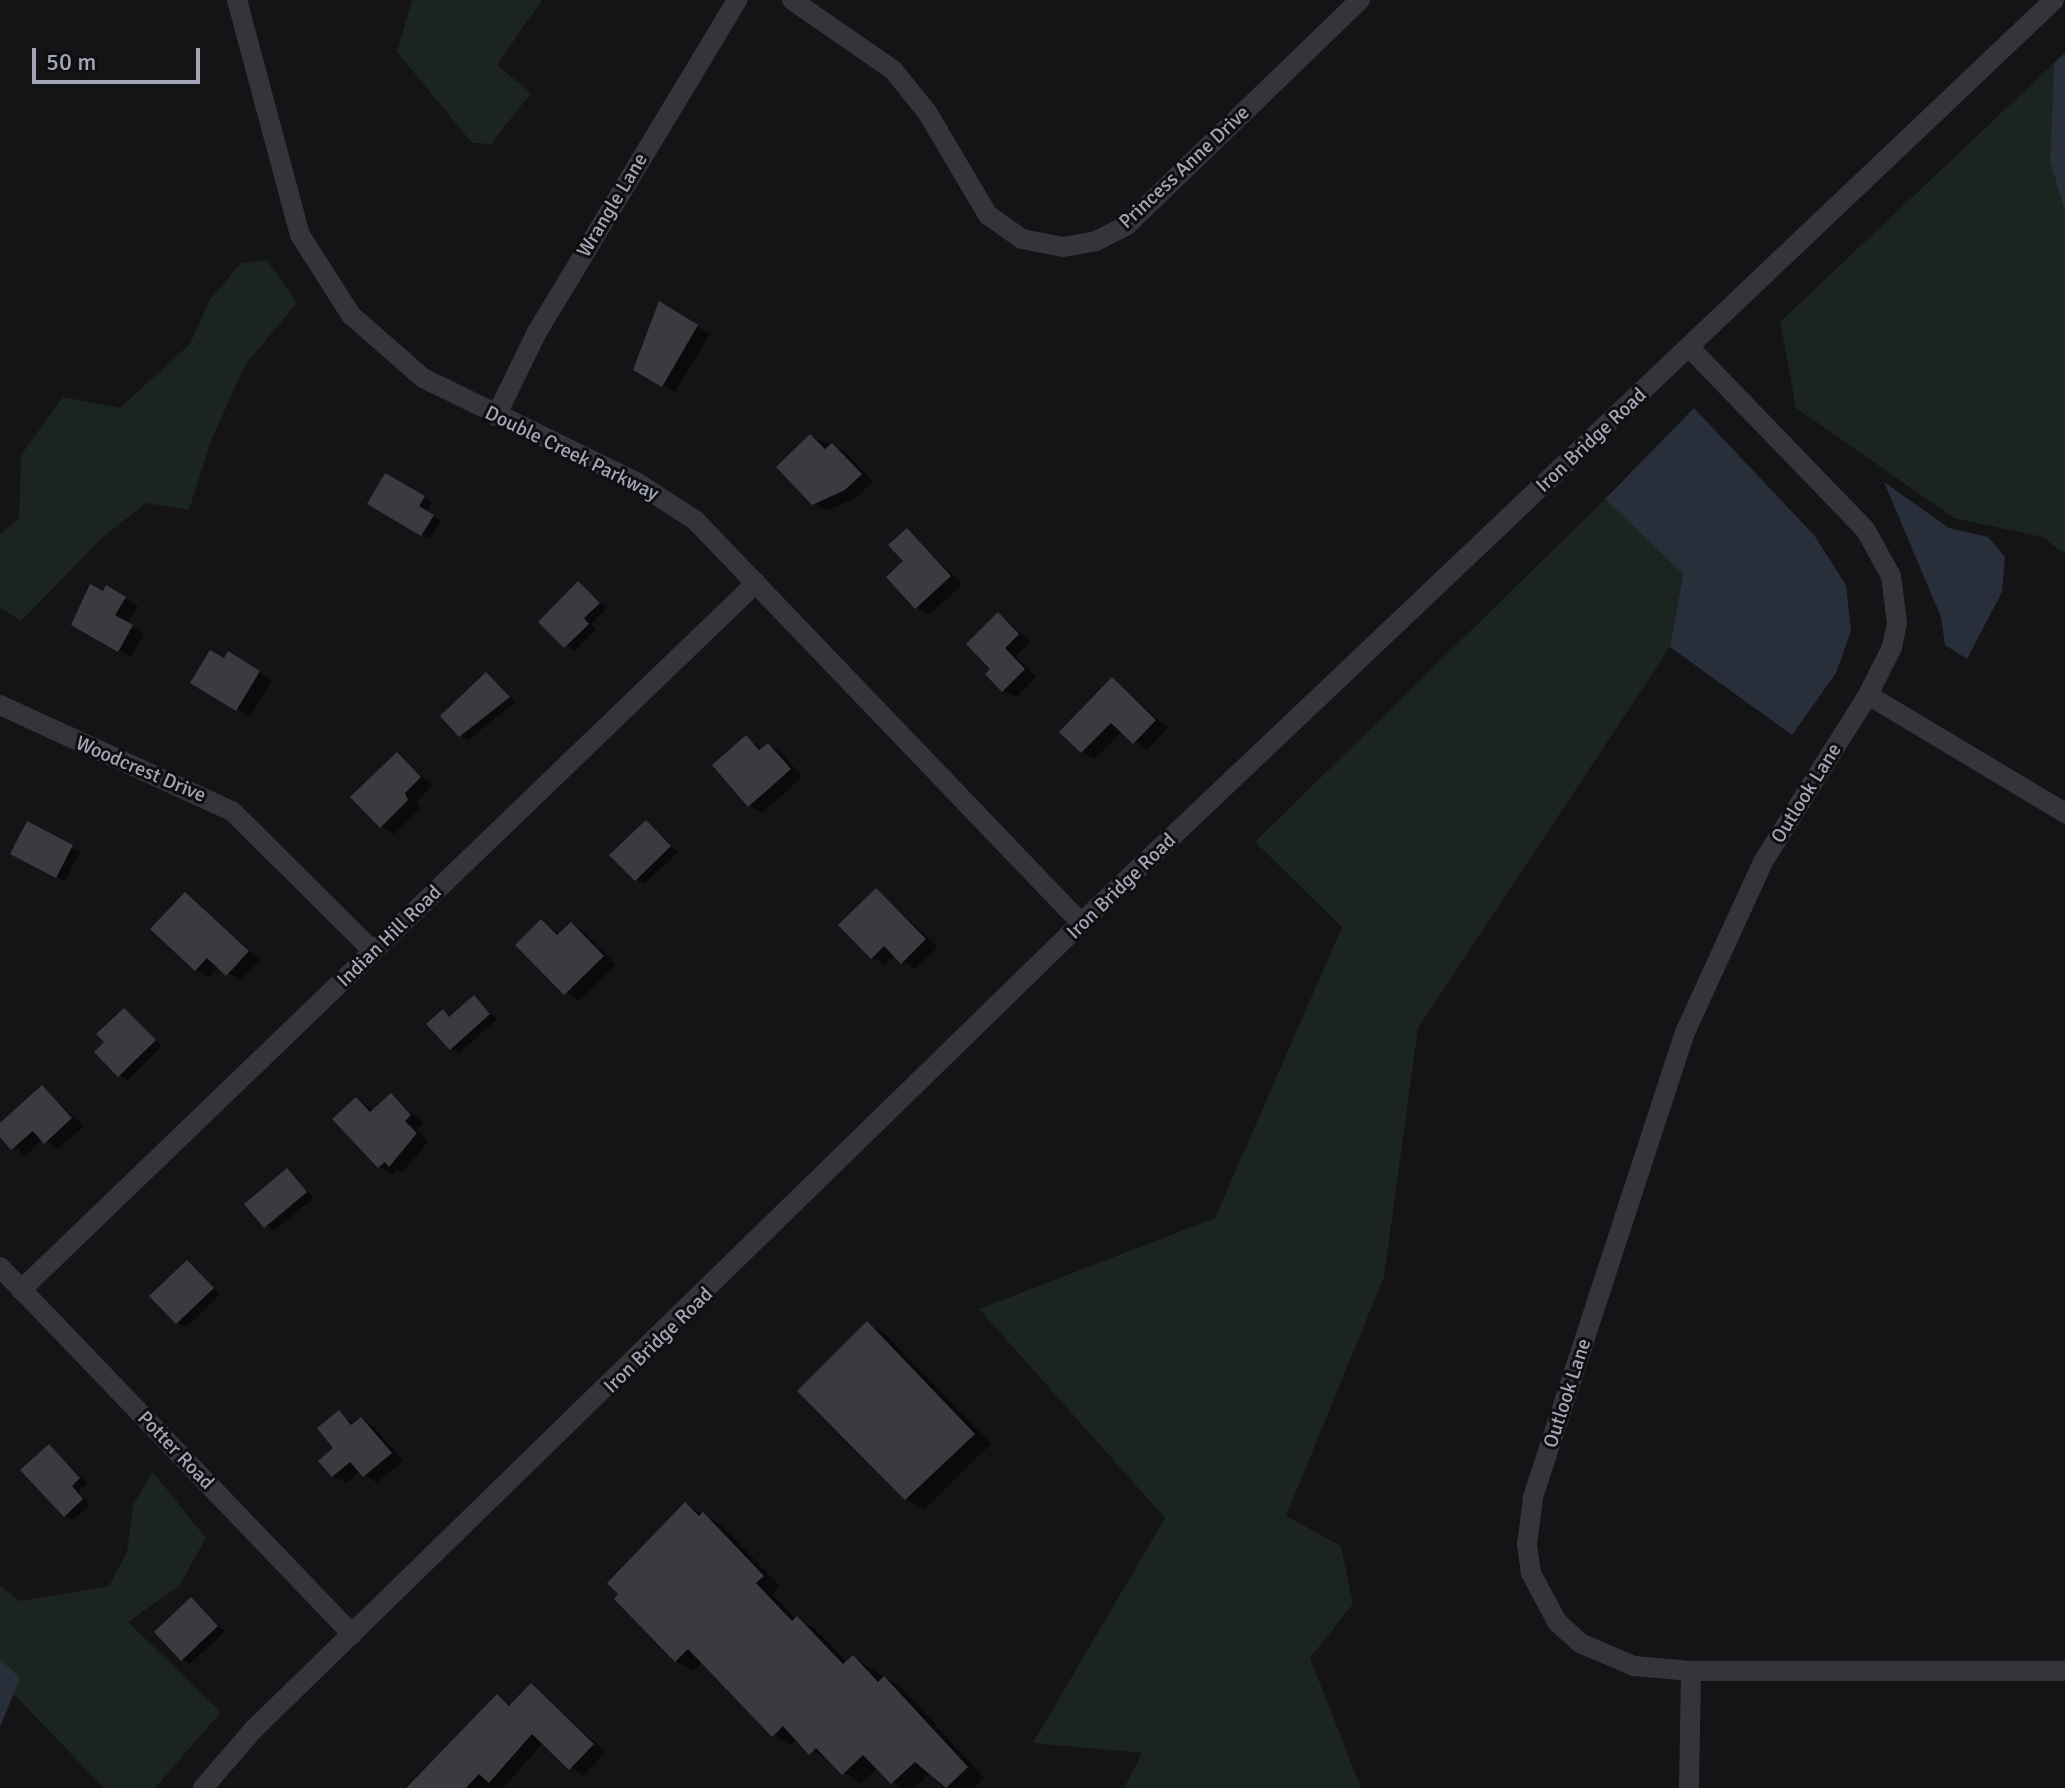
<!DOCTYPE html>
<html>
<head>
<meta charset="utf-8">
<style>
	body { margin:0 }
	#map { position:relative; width:2065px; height:1788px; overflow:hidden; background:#141315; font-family:Signika,sans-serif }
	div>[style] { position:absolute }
	.green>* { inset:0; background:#1b241e }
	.water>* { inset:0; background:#282f3a }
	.shadow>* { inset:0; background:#0007 }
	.building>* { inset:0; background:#3b3a40 }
	.minor>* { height:20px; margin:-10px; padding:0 10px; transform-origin:10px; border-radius:10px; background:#34343b }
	span { translate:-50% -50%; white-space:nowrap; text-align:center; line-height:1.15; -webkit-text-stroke:6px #0f0e10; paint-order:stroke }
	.street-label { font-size:20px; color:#a3a6b7 }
	.scale { position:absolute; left:32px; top:48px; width:168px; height:36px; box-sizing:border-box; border:4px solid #a3a6b7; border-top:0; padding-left:10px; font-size:24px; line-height:28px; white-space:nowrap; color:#a3a6b7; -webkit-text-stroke:6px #0f0e10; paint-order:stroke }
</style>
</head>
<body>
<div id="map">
	<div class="green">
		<div style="clip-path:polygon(412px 0,542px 0,497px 65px,531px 93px,491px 144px,472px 143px,397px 52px)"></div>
		<div style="clip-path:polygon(2054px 63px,2050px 161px,2065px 212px,2065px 554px,2042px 537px,1954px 518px,1796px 408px,1780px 322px)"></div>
		<div style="clip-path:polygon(267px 260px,297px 303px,245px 365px,211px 441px,189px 510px,146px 503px,102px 538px,21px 621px,0 608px,0 534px,19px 519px,21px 455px,63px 397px,120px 408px,190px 344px,209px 301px,241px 263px)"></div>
		<div style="clip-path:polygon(1605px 499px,1683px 574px,1670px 647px,1418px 1028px,1384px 1277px,1286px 1516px,1341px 1546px,1353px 1604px,1310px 1658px,1361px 1788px,1124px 1788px,1142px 1753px,1033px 1743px,1165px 1518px,979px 1309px,1215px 1218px,1342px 927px,1255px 842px)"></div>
		<div style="clip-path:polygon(153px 1472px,206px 1538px,179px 1586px,128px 1622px,221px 1712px,155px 1788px,104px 1788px,0 1680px,0 1586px,20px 1601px,109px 1586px,127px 1552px,133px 1505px)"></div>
	</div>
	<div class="water">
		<div style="clip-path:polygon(2065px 53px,2065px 212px,2050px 161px,2054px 63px)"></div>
		<div style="clip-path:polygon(1694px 408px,1814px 535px,1846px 585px,1851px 631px,1836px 673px,1792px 735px,1670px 647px,1683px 574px,1605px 499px)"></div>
		<div style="clip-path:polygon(1884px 482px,1949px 528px,1988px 537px,2005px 557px,2002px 592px,1967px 659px,1945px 645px,1941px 617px)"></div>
		<div style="clip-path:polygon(0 1659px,20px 1678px,0 1727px)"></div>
	</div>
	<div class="shadow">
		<div style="clip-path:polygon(660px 304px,710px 334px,675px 392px,636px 369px)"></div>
		<div style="clip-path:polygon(811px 436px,845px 452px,873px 482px,858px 496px,827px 511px,814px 503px)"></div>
		<div style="clip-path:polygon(386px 475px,432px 502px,426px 512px,441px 521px,430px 539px,370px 503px)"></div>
		<div style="clip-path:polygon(907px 530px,962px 584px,929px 615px,916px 607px,906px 561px)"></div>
		<div style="clip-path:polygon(579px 584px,607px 608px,591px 624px,596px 629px,574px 651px,540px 622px)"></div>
		<div style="clip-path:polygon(107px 588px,138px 606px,127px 624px,144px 634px,131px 657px,74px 624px)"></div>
		<div style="clip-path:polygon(999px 614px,1031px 642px,1016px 656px,1036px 677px,1016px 697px,1003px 690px,993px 669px)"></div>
		<div style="clip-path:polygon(229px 654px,272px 680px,250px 716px,193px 682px)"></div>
		<div style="clip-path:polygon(487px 674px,516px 702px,468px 740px,460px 735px)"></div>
		<div style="clip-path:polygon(1113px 680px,1168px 728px,1147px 750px,1122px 731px,1095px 759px,1082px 752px)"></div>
		<div style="clip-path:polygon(746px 738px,763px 749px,768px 745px,781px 752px,802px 777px,762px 813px,749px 805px)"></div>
		<div style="clip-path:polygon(397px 754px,432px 785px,417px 801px,420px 808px,394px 834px,381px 826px)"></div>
		<div style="clip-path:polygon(646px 822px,678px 852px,644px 884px,636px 879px)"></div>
		<div style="clip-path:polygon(28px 823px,80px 852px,65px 881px,13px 853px)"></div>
		<div style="clip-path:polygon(876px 890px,938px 947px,915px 969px,895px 955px,885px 965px,872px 957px)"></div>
		<div style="clip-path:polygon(185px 894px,260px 960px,240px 981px,219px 966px,209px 977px,196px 969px)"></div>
		<div style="clip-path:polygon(541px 921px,561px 935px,571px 925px,584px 932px,616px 965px,578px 1001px,517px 945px)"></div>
		<div style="clip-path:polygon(474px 998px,497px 1019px,459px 1053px,451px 1048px,443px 1012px,452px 1017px)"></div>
		<div style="clip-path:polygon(124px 1010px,162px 1046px,128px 1080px,120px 1075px,107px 1042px)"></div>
		<div style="clip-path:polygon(42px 1087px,84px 1126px,58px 1149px,43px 1139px,25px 1156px,0 1134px,0 1126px)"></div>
		<div style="clip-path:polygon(391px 1095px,423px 1123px,417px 1129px,428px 1142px,403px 1172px,397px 1169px,392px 1174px,379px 1167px,357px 1099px,374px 1111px)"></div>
		<div style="clip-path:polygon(287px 1171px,314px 1198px,274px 1231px,247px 1205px)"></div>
		<div style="clip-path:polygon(187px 1263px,220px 1294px,186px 1327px,177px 1322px)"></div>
		<div style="clip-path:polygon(868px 1324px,885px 1334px,991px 1444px,924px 1509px,907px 1499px,800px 1391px)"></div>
		<div style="clip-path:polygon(339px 1413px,355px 1424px,361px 1419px,374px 1427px,403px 1461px,377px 1483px,360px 1471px,346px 1483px,333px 1476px)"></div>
		<div style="clip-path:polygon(49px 1446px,87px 1483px,78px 1492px,90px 1504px,73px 1520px,65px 1516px)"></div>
		<div style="clip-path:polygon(685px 1504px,721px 1525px,780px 1586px,772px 1594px,796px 1619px,814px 1628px,847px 1662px,853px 1657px,902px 1688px,984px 1778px,973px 1788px,943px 1788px,929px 1774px,915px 1788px,901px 1788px,878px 1767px,861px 1784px,797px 1739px,791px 1745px,774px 1735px,703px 1662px,693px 1671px,676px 1661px)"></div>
		<div style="clip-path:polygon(191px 1600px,225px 1631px,190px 1664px,182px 1659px)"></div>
		<div style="clip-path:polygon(532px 1686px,606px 1752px,583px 1776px,544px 1742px,503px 1788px,404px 1788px,497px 1697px,512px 1706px)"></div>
	</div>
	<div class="building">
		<div style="clip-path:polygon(659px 301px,698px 325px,662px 387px,633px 370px)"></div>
		<div style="clip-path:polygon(810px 434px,825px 449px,832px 443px,862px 474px,845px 490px,812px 505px,776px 467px)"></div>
		<div style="clip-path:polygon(385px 473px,425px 496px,419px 506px,434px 515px,421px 536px,367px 504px)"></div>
		<div style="clip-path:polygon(907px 528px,951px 576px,915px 609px,886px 577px,903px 561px,888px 545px)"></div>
		<div style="clip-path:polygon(578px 581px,600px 603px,584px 618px,589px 624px,564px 648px,538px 622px)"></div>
		<div style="clip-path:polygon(90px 584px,103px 591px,106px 585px,126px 597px,115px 615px,133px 625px,118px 652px,71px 625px)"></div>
		<div style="clip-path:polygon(998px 612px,1019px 634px,1005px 648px,1025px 669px,1002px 692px,985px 674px,990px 669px,966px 644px)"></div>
		<div style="clip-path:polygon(210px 650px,224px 658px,228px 651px,260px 671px,236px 711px,190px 683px)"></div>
		<div style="clip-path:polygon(486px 672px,510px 697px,459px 737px,440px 716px)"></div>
		<div style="clip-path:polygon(1112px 677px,1156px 720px,1133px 744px,1111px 723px,1081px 753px,1059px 732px)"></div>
		<div style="clip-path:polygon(746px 735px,759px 750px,768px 743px,791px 769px,748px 807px,712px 765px)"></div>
		<div style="clip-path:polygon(397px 752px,421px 777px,405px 793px,408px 800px,380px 828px,350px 797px)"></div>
		<div style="clip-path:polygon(646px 820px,671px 846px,635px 881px,609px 855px)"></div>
		<div style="clip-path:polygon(27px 821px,73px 845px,56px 878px,10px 854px)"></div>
		<div style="clip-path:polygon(876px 888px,926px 939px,901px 964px,884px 946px,871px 959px,838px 925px)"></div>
		<div style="clip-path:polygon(185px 892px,249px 951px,226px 976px,207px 958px,195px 971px,150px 929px)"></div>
		<div style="clip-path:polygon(541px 919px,557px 935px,571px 922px,604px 956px,564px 995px,515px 945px)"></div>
		<div style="clip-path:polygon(474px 995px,490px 1014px,450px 1050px,426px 1024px,443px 1009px,449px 1017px)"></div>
		<div style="clip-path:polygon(124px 1008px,156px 1040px,118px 1077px,94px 1052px,104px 1042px,96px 1034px)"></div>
		<div style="clip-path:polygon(42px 1085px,72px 1118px,44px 1144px,33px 1131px,11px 1150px,0 1137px,0 1123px)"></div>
		<div style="clip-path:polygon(391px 1093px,411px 1115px,405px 1121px,417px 1133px,389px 1167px,385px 1162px,378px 1168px,332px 1119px,356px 1097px,370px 1112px)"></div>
		<div style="clip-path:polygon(287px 1168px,307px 1192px,264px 1228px,244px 1204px)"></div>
		<div style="clip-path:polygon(187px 1260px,214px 1288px,176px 1324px,149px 1296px)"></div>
		<div style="clip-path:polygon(867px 1321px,975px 1434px,905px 1500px,797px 1391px)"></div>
		<div style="clip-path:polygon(339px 1410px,351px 1425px,361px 1417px,392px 1453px,363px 1477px,350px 1462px,332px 1477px,318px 1461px,333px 1448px,317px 1428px)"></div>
		<div style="clip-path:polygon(49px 1444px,80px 1478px,72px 1486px,83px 1499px,64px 1517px,20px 1470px)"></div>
		<div style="clip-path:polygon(685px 1502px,699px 1516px,703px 1512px,764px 1576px,756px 1583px,792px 1621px,797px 1616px,843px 1664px,853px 1655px,878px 1682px,884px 1676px,968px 1767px,946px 1788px,915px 1762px,891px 1784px,863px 1755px,842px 1775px,816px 1748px,809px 1755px,783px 1726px,772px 1737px,688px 1649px,675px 1662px,614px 1599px,618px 1594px,607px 1583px)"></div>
		<div style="clip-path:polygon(191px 1597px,218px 1626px,181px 1661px,154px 1632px)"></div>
		<div style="clip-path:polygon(531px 1683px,594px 1744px,569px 1770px,532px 1734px,489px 1783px,479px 1774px,466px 1788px,406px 1788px,497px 1694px,509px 1706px)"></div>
	</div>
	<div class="minor">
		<div style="left:237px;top:0;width:243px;rotate:75deg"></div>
		<div style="left:300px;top:235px;width:95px;rotate:57.5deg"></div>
		<div style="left:351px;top:315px;width:96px;rotate:41.2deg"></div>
		<div style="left:423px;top:378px;width:237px;rotate:26deg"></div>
		<div style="left:636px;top:482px;width:70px;rotate:32.8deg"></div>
		<div style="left:695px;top:520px;width:558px;rotate:46.23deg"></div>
		<div style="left:792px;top:0;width:123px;rotate:34.7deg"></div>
		<div style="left:893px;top:70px;width:54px;rotate:51deg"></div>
		<div style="left:927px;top:112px;width:120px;rotate:59.4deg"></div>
		<div style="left:988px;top:215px;width:42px;rotate:35.2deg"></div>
		<div style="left:1022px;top:239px;width:42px;rotate:11deg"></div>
		<div style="left:1063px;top:247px;width:34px;rotate:-10deg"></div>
		<div style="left:1096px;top:241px;width:35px;rotate:-27deg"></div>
		<div style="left:1127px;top:225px;width:324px;rotate:-44deg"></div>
		<div style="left:1689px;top:347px;width:253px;rotate:46deg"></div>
		<div style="left:1865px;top:529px;width:54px;rotate:61deg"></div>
		<div style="left:1891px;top:576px;width:47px;rotate:82.7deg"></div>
		<div style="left:1897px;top:623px;width:25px;rotate:102deg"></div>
		<div style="left:1892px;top:647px;width:54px;rotate:116.6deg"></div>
		<div style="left:1868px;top:695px;width:197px;rotate:122.2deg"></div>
		<div style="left:1763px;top:862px;width:187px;rotate:114.6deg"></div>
		<div style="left:1685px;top:1032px;width:490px;rotate:108.1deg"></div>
		<div style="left:1533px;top:1498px;width:47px;rotate:97.3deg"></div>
		<div style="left:1527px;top:1545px;width:28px;rotate:82deg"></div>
		<div style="left:1531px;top:1573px;width:55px;rotate:62deg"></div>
		<div style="left:1557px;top:1622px;width:31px;rotate:42deg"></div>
		<div style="left:1580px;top:1643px;width:59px;rotate:23.1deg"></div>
		<div style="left:1634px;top:1666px;width:57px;rotate:5deg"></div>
		<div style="left:1691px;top:1671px;width:374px"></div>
		<div style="left:496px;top:416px;width:93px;rotate:-64deg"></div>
		<div style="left:537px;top:332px;width:388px;rotate:-58.9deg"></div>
		<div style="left:1868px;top:695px;width:230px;rotate:30.9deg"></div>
		<div style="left:0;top:705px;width:255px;rotate:24.6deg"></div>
		<div style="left:232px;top:811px;width:199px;rotate:44.8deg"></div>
		<div style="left:0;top:1267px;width:509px;rotate:46.2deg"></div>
		<div style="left:21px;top:1290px;width:1020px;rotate:-43.89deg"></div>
		<div style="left:203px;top:1788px;width:77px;rotate:-49.2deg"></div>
		<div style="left:253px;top:1730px;width:1156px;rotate:-44.26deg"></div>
		<div style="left:1081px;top:923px;width:1341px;rotate:-43.49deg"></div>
		<div style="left:1689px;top:1788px;width:117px;rotate:-89deg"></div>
	</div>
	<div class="street-label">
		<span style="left:1184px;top:167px;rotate:-43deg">Princess Anne Drive</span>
		<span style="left:612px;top:205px;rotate:-59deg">Wrangle Lane</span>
		<span style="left:1591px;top:440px;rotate:-43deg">Iron Bridge Road</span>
		<span style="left:572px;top:453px;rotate:26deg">Double Creek Parkway</span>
		<span style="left:141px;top:769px;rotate:23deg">Woodcrest Drive</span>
		<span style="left:1806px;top:793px;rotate:-58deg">Outlook Lane</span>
		<span style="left:1121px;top:886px;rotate:-44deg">Iron Bridge Road</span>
		<span style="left:389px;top:936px;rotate:-44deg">Indian Hill Road</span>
		<span style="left:658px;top:1340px;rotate:-44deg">Iron Bridge Road</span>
		<span style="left:1567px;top:1393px;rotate:-72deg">Outlook Lane</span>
		<span style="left:176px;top:1450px;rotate:46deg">Potter Road</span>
	</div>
	<div class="scale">50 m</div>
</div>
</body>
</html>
